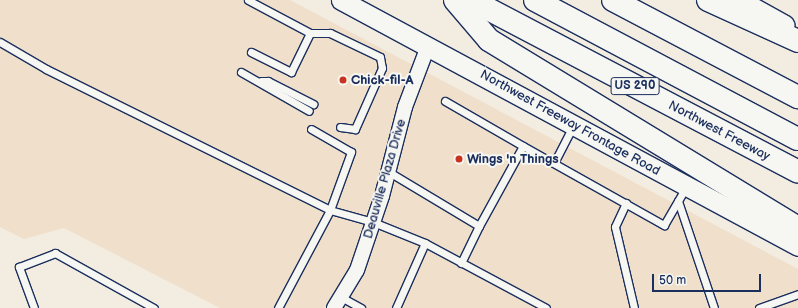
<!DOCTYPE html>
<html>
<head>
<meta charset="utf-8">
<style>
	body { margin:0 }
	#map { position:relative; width:798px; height:308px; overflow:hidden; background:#f3ece0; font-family:"Balsamiq Sans",sans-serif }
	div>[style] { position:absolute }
	.built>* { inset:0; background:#f0e0cb }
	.roads { filter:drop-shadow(1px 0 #1b2f5e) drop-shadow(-1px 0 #1b2f5e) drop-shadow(0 1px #1b2f5e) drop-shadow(0 -1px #1b2f5e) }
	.lane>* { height:7px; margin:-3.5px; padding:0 3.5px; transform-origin:3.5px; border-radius:3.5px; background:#f6f6f2 }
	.street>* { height:14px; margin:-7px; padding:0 7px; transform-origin:7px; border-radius:7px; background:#f6f6f2 }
	.secondary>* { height:19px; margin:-9.5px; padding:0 9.5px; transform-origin:9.5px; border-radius:9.5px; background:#f6f6f2 }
	.highway>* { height:22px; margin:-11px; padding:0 11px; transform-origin:11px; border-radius:11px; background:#f6f6f2 }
	.dots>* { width:11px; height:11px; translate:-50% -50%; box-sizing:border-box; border:2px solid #f6f6f2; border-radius:50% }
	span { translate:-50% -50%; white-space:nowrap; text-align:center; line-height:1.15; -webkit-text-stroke:4px #f6f6f2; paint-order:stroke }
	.shield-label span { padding:1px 3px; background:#f6f6f2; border:1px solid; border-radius:3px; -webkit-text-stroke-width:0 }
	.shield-label { font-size:12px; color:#1b2f5e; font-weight:700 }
	.poi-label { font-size:13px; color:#1b2f5e; font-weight:700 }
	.left { translate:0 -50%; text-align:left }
	.street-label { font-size:13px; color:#1b2f5e }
	.scale { position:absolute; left:652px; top:274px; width:109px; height:18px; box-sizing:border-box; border:2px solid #1b2f5e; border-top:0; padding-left:5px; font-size:12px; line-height:14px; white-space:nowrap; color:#1b2f5e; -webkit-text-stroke:3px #f6f6f2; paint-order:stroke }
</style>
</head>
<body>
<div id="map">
	<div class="built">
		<div style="clip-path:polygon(0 0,290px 0,798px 269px,798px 308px,220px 308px,64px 228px,24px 239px,0 227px)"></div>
	</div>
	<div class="roads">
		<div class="lane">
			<div style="left:248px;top:0;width:70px;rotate:28deg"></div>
			<div style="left:310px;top:33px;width:20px"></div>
			<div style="left:330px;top:33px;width:55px;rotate:25.6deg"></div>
			<div style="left:380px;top:57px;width:11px;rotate:80deg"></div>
			<div style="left:382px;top:68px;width:67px;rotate:113.9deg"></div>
			<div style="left:355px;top:129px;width:15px;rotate:-172deg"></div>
			<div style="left:0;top:42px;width:53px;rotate:30.4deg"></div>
			<div style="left:46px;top:69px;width:317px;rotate:26.4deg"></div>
			<div style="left:330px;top:210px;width:45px;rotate:15.6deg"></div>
			<div style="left:373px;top:222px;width:56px;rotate:22deg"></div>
			<div style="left:425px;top:243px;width:137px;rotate:28.2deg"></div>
			<div style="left:251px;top:52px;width:45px;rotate:26.6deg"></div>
			<div style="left:291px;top:72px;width:43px;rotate:-64deg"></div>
			<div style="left:241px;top:72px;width:78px;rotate:29.8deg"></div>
			<div style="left:261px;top:81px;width:7px"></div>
			<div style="left:268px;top:81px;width:51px;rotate:27.1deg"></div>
			<div style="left:445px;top:101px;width:90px;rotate:30deg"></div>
			<div style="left:554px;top:163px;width:42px;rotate:-62.8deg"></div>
			<div style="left:389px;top:172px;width:105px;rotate:31deg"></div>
			<div style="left:479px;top:226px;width:91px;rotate:-61.2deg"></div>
			<div style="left:523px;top:146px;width:162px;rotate:29.3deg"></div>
			<div style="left:664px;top:225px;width:44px;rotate:-59.9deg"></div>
			<div style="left:678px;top:201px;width:113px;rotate:71.4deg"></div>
			<div style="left:626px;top:203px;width:26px;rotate:115deg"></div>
			<div style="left:615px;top:227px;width:83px;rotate:76.8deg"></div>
			<div style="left:461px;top:263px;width:41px;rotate:-64.1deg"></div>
			<div style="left:341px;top:297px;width:23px;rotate:29deg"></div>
			<div style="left:34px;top:308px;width:44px;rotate:-110.1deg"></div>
			<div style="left:19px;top:267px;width:39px;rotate:-21deg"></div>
			<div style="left:55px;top:253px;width:113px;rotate:29.1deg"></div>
			<div style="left:278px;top:308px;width:111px;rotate:-62deg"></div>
			<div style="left:330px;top:210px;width:62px;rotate:-70.1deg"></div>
			<div style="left:351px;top:152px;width:46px;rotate:-150.1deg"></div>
			<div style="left:396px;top:308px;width:71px;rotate:-66deg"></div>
			<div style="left:759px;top:308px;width:41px;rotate:-19.7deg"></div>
		</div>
		<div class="street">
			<div style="left:334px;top:308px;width:44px;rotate:-58.8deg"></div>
			<div style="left:357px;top:270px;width:78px;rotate:-71.3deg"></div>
			<div style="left:382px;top:196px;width:92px;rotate:-75.5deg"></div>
			<div style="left:405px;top:107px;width:65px;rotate:-69.3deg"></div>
		</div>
		<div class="secondary">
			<div style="left:341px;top:0;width:519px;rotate:28.29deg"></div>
			<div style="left:740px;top:0;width:51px;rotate:29.1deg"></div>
		</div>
		<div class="highway">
			<div style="left:455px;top:0;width:52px;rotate:49.6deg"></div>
			<div style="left:489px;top:40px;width:362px;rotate:31.3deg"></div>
			<div style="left:471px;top:0;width:369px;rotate:27.7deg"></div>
			<div style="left:535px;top:0;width:297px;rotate:27.9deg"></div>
			<div style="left:613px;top:0;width:209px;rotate:27.7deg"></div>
			<div style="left:708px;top:0;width:99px;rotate:24.5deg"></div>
		</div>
	</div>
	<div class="dots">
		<div style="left:343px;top:80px;background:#c8321e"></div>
		<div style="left:459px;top:159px;background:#c8321e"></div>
	</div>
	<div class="shield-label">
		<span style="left:635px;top:86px">US 290</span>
	</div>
	<div class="poi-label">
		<span class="left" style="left:351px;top:80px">Chick-fil-A</span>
		<span class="left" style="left:467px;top:159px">Wings 'n Things</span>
	</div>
	<div class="street-label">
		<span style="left:570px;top:123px;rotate:29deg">Northwest Freeway Frontage Road</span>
		<span style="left:719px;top:131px;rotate:28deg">Northwest Freeway</span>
		<span style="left:385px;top:179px;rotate:-74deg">Deauville Plaza Drive</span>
	</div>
	<div class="scale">50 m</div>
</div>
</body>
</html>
